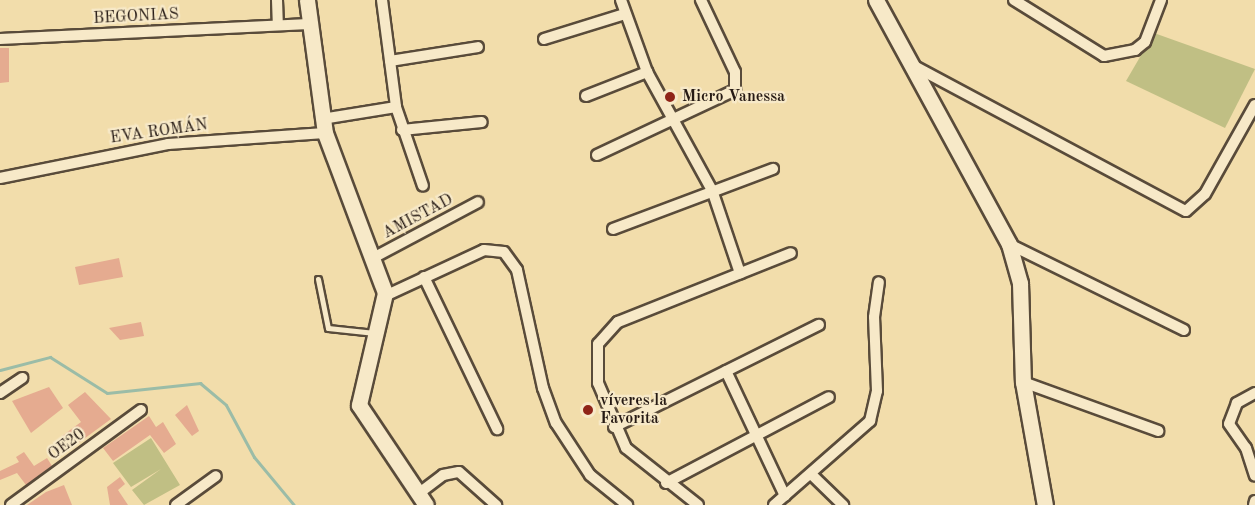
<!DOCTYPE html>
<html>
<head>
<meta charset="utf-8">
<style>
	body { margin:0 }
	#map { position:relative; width:1255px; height:505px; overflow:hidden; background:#f2ddab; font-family:"Old Standard TT",serif }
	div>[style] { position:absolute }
	.green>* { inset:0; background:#c0bf84 }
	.stream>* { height:3px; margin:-1.5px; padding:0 1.5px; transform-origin:1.5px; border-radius:1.5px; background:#9bbca7 }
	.building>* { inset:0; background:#e5ab90 }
	.roads { filter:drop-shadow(2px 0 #594b3a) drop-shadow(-2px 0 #594b3a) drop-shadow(0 2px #594b3a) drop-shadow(0 -2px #594b3a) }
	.lane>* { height:5px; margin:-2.5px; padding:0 2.5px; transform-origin:2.5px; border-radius:2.5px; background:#f7e9c8 }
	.street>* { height:10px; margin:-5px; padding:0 5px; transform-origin:5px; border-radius:5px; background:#f7e9c8 }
	.secondary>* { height:15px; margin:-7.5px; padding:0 7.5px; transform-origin:7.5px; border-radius:7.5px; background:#f7e9c8 }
	.dots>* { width:16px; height:16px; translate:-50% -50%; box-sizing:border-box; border:3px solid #f7e9c8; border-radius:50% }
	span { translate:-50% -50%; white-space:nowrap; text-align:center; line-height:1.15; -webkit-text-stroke:4.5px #f7e9c8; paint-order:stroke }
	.street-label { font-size:16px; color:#261a14 }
	.poi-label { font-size:16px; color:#261a14; font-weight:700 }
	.left { translate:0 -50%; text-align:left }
</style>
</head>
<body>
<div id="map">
	<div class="green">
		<div style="clip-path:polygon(1154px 33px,1255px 69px,1225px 128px,1126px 81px)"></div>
		<div style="clip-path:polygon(151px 438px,180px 485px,144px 505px,132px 490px,161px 469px,131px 487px,113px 463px)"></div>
	</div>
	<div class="stream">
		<div style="left:0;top:370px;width:52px;rotate:-14.6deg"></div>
		<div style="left:50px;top:357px;width:67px;rotate:32.3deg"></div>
		<div style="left:107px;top:393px;width:94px;rotate:-6.1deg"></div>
		<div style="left:200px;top:383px;width:34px;rotate:40deg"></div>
		<div style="left:226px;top:405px;width:59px;rotate:61.7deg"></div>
		<div style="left:254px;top:457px;width:62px;rotate:50.2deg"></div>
	</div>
	<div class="building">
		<div style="clip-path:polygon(0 48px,9px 48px,9px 82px,0 83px)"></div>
		<div style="clip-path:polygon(119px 258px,123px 277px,79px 285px,75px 267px)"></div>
		<div style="clip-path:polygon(141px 322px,144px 336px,120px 340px,109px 328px)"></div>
		<div style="clip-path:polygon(49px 387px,63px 408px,31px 433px,12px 401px)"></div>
		<div style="clip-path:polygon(85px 392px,111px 419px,77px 444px,73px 440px,68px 443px,62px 436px,81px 422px,68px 405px)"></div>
		<div style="clip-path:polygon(187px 405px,199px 431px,192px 436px,175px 415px)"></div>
		<div style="clip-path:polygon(149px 416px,156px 427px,163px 422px,176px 444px,164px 453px,150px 435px,113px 461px,103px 448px)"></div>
		<div style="clip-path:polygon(24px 452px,34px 466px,47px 458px,52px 466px,26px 485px,17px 473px,0 480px,0 471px,19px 462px,16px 457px)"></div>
		<div style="clip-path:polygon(120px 477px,125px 484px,118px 490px,128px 505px,110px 505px,107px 487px)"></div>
		<div style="clip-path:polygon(64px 485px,72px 505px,27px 505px,46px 492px)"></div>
	</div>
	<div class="roads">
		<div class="lane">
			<div style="left:318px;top:279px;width:50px;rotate:78.5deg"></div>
			<div style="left:328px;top:328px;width:47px;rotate:6.1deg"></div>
		</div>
		<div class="street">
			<div style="left:277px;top:0;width:25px;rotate:88deg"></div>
			<div style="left:382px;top:0;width:108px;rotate:82.5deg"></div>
			<div style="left:396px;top:107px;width:83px;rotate:71.1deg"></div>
			<div style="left:621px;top:0;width:77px;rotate:70.1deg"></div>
			<div style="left:647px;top:72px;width:135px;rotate:61.2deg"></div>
			<div style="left:712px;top:190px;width:88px;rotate:71.4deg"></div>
			<div style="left:1014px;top:0;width:106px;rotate:31.9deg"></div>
			<div style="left:1104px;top:56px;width:32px;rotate:-11deg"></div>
			<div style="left:1135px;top:50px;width:13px;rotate:-39deg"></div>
			<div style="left:1145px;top:42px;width:45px;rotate:-69.1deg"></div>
			<div style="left:0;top:39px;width:309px;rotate:-2.8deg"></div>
			<div style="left:544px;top:39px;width:85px;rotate:-17.2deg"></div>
			<div style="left:390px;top:61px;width:89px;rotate:-9deg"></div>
			<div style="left:914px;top:66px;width:308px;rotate:28.1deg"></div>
			<div style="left:1186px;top:211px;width:25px;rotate:-42deg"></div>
			<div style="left:1205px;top:194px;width:102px;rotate:-60.7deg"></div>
			<div style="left:586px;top:96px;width:66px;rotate:-21.5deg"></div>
			<div style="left:322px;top:119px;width:75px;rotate:-9.2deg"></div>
			<div style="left:402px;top:130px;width:80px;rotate:-5.7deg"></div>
			<div style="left:597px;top:155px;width:153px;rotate:-25.2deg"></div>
			<div style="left:735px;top:90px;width:18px;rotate:-90deg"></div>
			<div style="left:735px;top:72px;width:80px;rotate:-115.3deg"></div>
			<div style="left:0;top:178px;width:171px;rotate:-11.4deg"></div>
			<div style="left:168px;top:144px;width:157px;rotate:-4deg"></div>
			<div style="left:613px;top:229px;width:171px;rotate:-20.6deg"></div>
			<div style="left:1009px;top:244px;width:195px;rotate:26.2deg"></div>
			<div style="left:371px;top:259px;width:121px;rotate:-28deg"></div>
			<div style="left:424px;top:277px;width:169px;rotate:64.3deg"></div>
			<div style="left:385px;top:296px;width:109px;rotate:-24.9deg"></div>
			<div style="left:484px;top:250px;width:20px;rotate:6deg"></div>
			<div style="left:504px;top:252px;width:22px;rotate:54deg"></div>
			<div style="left:517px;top:270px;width:121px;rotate:77.6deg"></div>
			<div style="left:543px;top:388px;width:37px;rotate:70deg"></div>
			<div style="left:556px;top:423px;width:62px;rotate:56.8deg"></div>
			<div style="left:590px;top:475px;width:48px;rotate:39deg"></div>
			<div style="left:726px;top:371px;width:138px;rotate:64.7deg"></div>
			<div style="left:1023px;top:382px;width:144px;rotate:19.9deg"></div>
			<div style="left:0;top:393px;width:27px;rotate:-34deg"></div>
			<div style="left:1255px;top:393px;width:21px;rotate:151deg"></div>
			<div style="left:1237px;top:403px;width:22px;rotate:111deg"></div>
			<div style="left:1229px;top:424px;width:29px;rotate:55deg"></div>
			<div style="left:1246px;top:448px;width:29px;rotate:72deg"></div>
			<div style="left:614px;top:427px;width:229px;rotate:-26.5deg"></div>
			<div style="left:811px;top:474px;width:45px;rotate:44.1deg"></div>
			<div style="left:666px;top:483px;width:184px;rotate:-27.8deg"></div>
			<div style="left:418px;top:494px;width:31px;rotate:-37deg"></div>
			<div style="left:443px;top:475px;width:16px;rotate:-11deg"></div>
			<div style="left:459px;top:472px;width:50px;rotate:41.7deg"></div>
			<div style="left:11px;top:505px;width:161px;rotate:-36.2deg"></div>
			<div style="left:176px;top:505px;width:49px;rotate:-35.9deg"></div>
			<div style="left:698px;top:505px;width:92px;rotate:-141.6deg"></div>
			<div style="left:626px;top:448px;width:71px;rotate:-113.3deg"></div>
			<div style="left:598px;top:383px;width:39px;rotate:-90deg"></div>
			<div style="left:598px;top:344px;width:30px;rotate:-48deg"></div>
			<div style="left:618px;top:322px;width:186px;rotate:-21.7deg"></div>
			<div style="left:774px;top:505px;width:128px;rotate:-41.2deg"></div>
			<div style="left:870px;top:421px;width:31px;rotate:-77deg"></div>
			<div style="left:877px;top:391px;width:74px;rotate:-92.3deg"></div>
			<div style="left:874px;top:317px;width:35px;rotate:-82deg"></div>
			<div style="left:1254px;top:505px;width:4px;rotate:-76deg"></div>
		</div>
		<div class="secondary">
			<div style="left:307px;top:0;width:134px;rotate:82.3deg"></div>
			<div style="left:325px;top:133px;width:171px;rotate:69.4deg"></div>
			<div style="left:385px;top:293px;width:115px;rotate:103.1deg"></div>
			<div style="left:359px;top:405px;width:120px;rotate:56.2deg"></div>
			<div style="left:876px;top:0;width:278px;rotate:61.4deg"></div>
			<div style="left:1009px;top:244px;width:41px;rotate:74.2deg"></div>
			<div style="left:1020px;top:283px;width:99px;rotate:88.3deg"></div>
			<div style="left:1023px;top:382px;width:125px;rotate:79.9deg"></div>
		</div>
	</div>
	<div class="dots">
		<div style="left:670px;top:97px;background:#8f2418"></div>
		<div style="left:588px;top:410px;background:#8f2418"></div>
	</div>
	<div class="street-label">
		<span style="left:136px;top:17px;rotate:-3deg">BEGONIAS</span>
		<span style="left:159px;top:132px;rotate:-8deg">EVA ROMÁN</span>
		<span style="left:418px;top:217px;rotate:-28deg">AMISTAD</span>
		<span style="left:67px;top:445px;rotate:-36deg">OE20</span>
	</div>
	<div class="poi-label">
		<span class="left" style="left:682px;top:97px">Micro Vanessa</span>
		<span class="left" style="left:600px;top:410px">víveres la<br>Favorita</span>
	</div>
</div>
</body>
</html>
